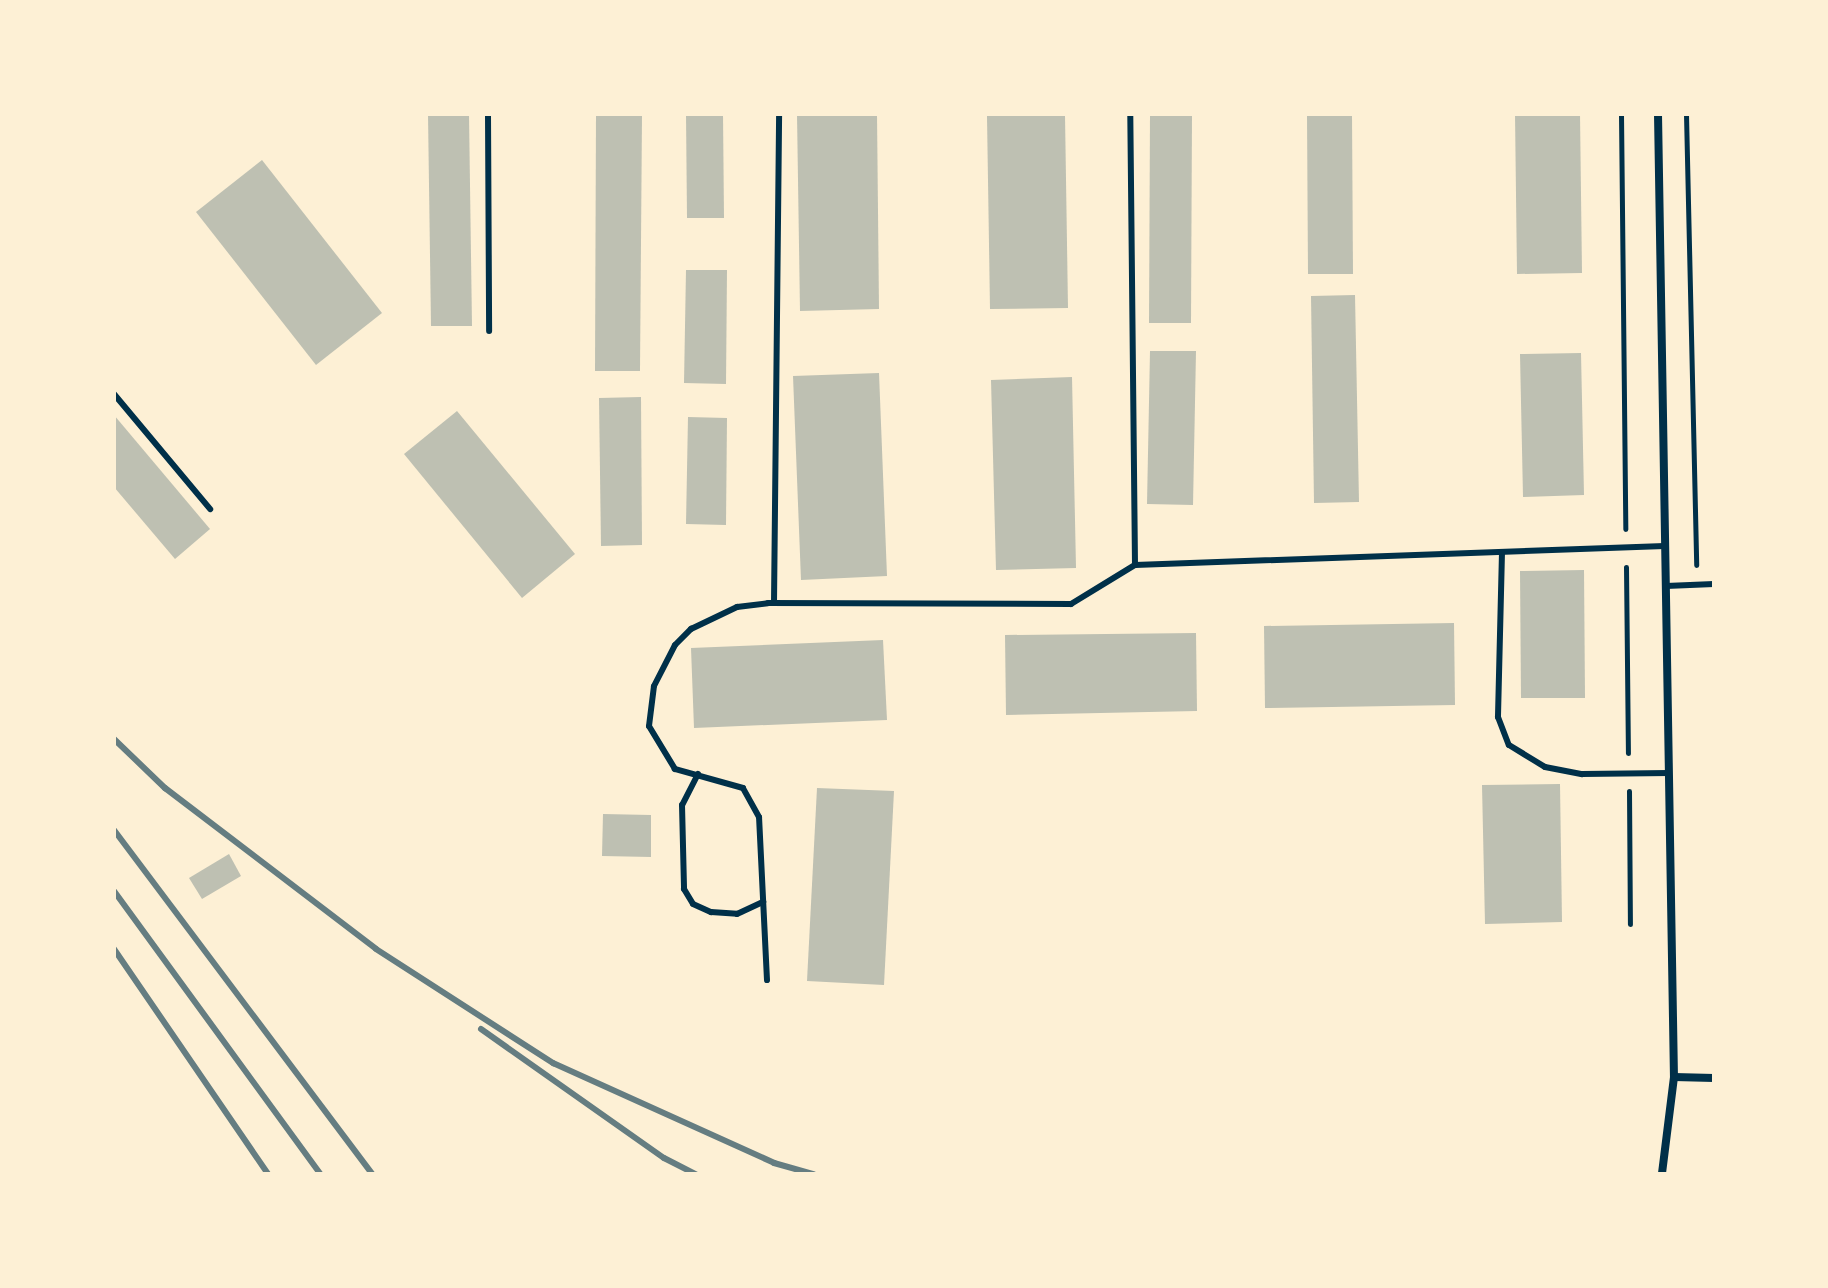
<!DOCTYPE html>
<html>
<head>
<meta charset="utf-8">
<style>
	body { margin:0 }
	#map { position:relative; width:1828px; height:1288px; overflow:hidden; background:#fdf0d5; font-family:Manrope,sans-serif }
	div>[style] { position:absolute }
	.building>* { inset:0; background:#bec0b2 }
	.path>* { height:5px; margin:-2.5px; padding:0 2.5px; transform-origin:2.5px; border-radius:2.5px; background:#003049 }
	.service>* { height:6px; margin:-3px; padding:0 3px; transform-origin:3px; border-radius:3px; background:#003049 }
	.minor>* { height:8px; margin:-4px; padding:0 4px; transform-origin:4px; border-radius:4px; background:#003049 }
	.rail>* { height:6px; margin:-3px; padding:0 3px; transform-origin:3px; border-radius:3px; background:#657d81 }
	span { translate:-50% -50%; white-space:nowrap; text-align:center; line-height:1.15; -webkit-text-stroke:8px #fdf0d5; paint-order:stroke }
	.frame { position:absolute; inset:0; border:116px solid #fdf0d5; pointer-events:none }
</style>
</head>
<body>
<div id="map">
	<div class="building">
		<div style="clip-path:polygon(428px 114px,469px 114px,472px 326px,431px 326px)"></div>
		<div style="clip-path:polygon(596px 114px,642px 114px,640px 371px,595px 371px)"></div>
		<div style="clip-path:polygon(686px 114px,723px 114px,724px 218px,687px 218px)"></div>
		<div style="clip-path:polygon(797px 114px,877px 114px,879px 309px,800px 311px)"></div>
		<div style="clip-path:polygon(1150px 114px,1192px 114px,1191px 323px,1149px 323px)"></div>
		<div style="clip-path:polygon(1307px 114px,1352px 114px,1353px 274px,1308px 274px)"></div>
		<div style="clip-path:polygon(1515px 114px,1580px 114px,1582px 273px,1517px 274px)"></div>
		<div style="clip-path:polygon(1065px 115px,1068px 308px,990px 309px,987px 116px)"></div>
		<div style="clip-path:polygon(262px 160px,382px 313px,316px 365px,196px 212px)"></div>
		<div style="clip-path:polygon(686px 270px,727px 270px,726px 384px,684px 383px)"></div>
		<div style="clip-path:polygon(1355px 295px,1359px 502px,1314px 503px,1311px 296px)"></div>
		<div style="clip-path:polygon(1150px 351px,1196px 351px,1193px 505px,1147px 504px)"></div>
		<div style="clip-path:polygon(1581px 353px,1584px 495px,1523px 497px,1520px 354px)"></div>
		<div style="clip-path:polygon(879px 373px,887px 576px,801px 580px,793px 376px)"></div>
		<div style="clip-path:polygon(1072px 377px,1076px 568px,996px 570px,991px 380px)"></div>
		<div style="clip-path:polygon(641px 397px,642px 545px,601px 546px,599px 398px)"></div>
		<div style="clip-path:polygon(457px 411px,575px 554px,522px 598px,404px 454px)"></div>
		<div style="clip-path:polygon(114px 415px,210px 529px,175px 559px,114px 487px)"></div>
		<div style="clip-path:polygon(688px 417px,727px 418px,726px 525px,686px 524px)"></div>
		<div style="clip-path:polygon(1584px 570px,1585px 698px,1521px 698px,1520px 571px)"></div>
		<div style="clip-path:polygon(1454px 623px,1455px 705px,1265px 708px,1264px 626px)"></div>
		<div style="clip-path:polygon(1196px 633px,1197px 711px,1006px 715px,1005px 635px)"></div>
		<div style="clip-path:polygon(883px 640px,887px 720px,694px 728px,691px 648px)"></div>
		<div style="clip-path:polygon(1560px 784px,1562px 922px,1485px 924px,1482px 785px)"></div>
		<div style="clip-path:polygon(817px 788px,894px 791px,884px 985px,807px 981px)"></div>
		<div style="clip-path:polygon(603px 814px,651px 815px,651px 857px,602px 856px)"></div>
		<div style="clip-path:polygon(229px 854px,241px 876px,202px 899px,189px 878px)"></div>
	</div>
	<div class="path">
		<div style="left:1621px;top:114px;width:415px;rotate:89.4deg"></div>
		<div style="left:1686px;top:114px;width:451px;rotate:88.7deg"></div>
		<div style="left:1626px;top:567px;width:186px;rotate:89.4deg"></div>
		<div style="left:1629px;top:791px;width:133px;rotate:89.6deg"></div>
	</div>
	<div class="service">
		<div style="left:488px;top:114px;width:217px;rotate:89.7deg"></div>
		<div style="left:114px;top:394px;width:150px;rotate:50.1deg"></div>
		<div style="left:1502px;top:552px;width:165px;rotate:91.4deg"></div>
		<div style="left:1498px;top:717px;width:30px;rotate:69deg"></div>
		<div style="left:1509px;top:745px;width:42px;rotate:31.4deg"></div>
		<div style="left:1545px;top:767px;width:38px;rotate:11deg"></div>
		<div style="left:1582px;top:774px;width:87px;rotate:-0.7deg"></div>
		<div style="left:1135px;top:565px;width:530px;rotate:-2.05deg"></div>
		<div style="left:1666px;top:586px;width:48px;rotate:-2.4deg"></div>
		<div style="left:774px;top:603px;width:489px;rotate:-89.4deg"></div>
		<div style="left:698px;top:774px;width:35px;rotate:117deg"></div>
		<div style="left:682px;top:805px;width:84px;rotate:88.6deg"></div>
		<div style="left:684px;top:889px;width:17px;rotate:59deg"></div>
		<div style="left:693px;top:904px;width:20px;rotate:24deg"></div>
		<div style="left:711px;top:912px;width:26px;rotate:4deg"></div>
		<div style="left:737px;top:914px;width:29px;rotate:-25deg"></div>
		<div style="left:767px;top:980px;width:163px;rotate:-92.8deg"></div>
		<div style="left:759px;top:817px;width:33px;rotate:-119deg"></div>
		<div style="left:743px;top:788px;width:71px;rotate:-164.4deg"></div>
		<div style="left:675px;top:769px;width:50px;rotate:-121.2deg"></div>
		<div style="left:649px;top:726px;width:40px;rotate:-82.9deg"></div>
		<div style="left:654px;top:686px;width:46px;rotate:-62.9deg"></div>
		<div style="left:675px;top:645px;width:23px;rotate:-45deg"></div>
		<div style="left:691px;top:629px;width:51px;rotate:-25.6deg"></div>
		<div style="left:737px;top:607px;width:31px;rotate:-7deg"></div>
		<div style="left:768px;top:603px;width:303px;rotate:0.2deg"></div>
		<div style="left:1071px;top:604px;width:75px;rotate:-31.4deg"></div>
		<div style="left:1135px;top:565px;width:451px;rotate:-90.6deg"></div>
	</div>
	<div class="minor">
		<div style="left:1658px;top:114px;width:963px;rotate:89.05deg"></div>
		<div style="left:1674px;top:1077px;width:98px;rotate:97.1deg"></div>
		<div style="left:1674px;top:1077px;width:40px;rotate:1.4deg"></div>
	</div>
	<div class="rail">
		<div style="left:114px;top:739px;width:71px;rotate:43.9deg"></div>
		<div style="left:165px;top:788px;width:265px;rotate:37.3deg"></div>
		<div style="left:376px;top:949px;width:211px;rotate:32.8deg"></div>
		<div style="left:553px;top:1063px;width:243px;rotate:24.3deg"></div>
		<div style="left:774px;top:1163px;width:41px;rotate:15.8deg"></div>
		<div style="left:114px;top:830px;width:430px;rotate:53.1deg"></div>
		<div style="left:114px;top:891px;width:350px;rotate:53.9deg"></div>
		<div style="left:114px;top:949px;width:273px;rotate:55.6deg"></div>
		<div style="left:481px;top:1029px;width:224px;rotate:35.2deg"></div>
		<div style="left:664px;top:1158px;width:36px;rotate:27deg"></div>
	</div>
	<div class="frame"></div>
</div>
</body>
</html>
